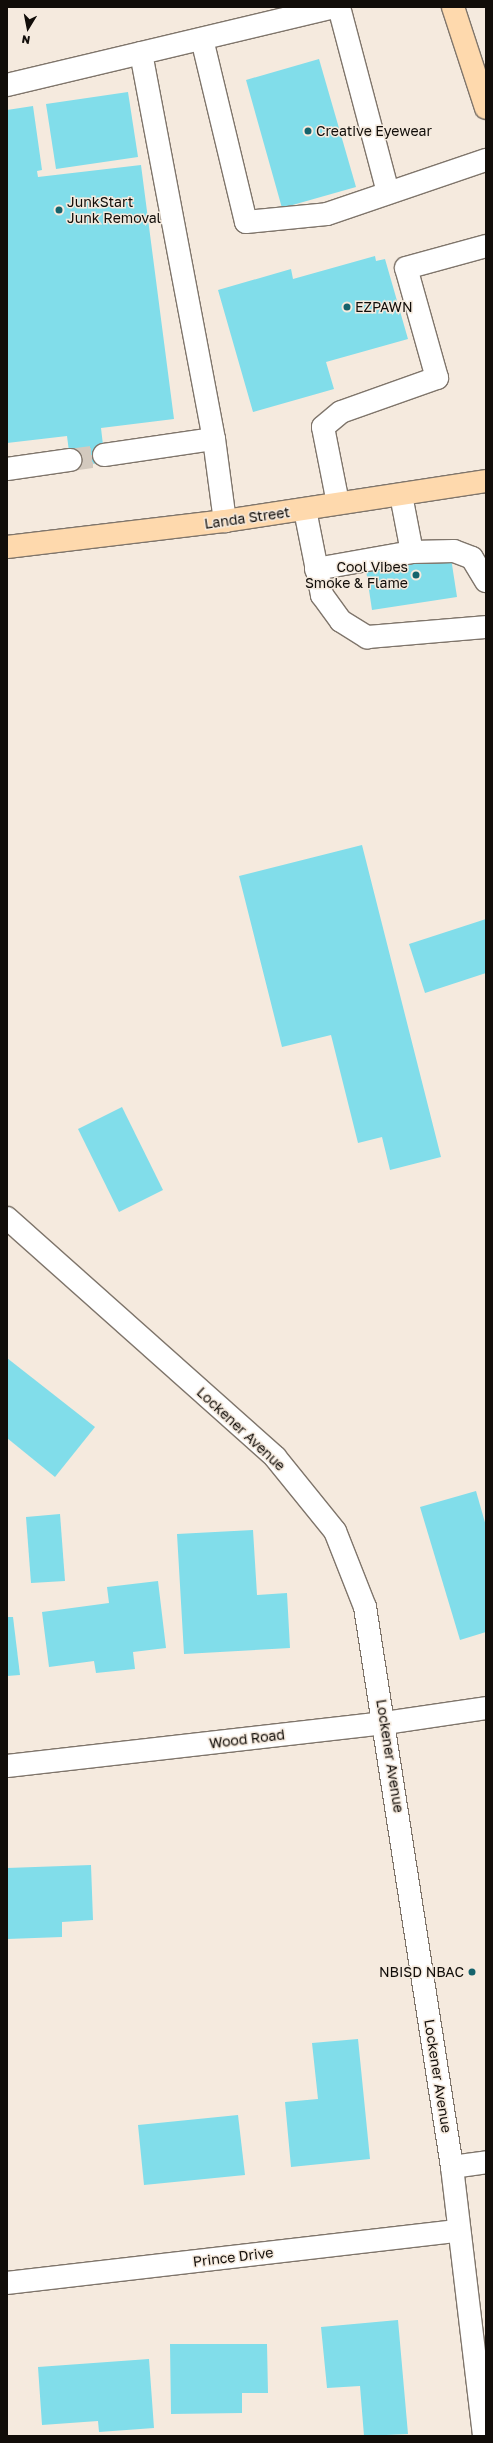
<!DOCTYPE html>
<html>
<head>
<meta charset="utf-8">
<style>
	body { margin:0 }
	#map { position:relative; width:493px; height:2443px; overflow:hidden; background:#f5eade; font-family:"Golos Text",sans-serif }
	div>[style] { position:absolute }
	.building>* { inset:0; background:#81ddea }
	.minor-tunnel>* { height:22px; margin-top:-11px; transform-origin:0; background:repeating-linear-gradient(90deg,#d3c9be 0 22px,transparent 0 33px) }
	.roads { filter:drop-shadow(1px 0 #7f756b) drop-shadow(-1px 0 #7f756b) drop-shadow(0 1px #7f756b) drop-shadow(0 -1px #7f756b) }
	.minor>* { height:22px; margin:-11px; padding:0 11px; transform-origin:11px; border-radius:11px; background:#fff }
	.major>* { height:22px; margin:-11px; padding:0 11px; transform-origin:11px; border-radius:11px; background:#fed9ad }
	.dots>* { width:11px; height:11px; translate:-50% -50%; box-sizing:border-box; border:2px solid #f5eade; border-radius:50% }
	span { translate:-50% -50%; white-space:nowrap; text-align:center; line-height:1.15; -webkit-text-stroke:3px #f5eade; paint-order:stroke }
	.poi-label { font-size:14px; color:#110d09 }
	.left { translate:0 -50%; text-align:left }
	.right { translate:-100% -50%; text-align:right }
	.street-label { font-size:14px; color:#110d09 }
	.frame { position:absolute; inset:0; border:8px solid #110d09; pointer-events:none }
	.north { position:absolute; left:8px; top:8px; width:40px; height:40px; -webkit-text-stroke:3px #f5eade; paint-order:stroke; rotate:190deg; font-size:11px; font-weight:700; line-height:16px; text-align:center; color:#110d09 }
	.north::after { content:''; display:block; margin:auto; width:14px; height:18px; background:#110d09; clip-path:polygon(50% 0,100% 100%,50% 72%,0 100%) }
</style>
</head>
<body>
<div id="map">
	<div class="building">
		<div style="clip-path:polygon(319px 59px,356px 187px,282px 208px,246px 80px)"></div>
		<div style="clip-path:polygon(128px 92px,138px 157px,56px 169px,46px 104px)"></div>
		<div style="clip-path:polygon(33px 106px,42px 170px,37px 171px,38px 177px,141px 165px,174px 419px,101px 428px,105px 462px,71px 467px,67px 436px,7px 443px,7px 110px)"></div>
		<div style="clip-path:polygon(375px 256px,376px 261px,385px 259px,408px 339px,326px 362px,334px 389px,253px 412px,218px 290px,291px 269px,293px 279px)"></div>
		<div style="clip-path:polygon(451px 558px,457px 597px,372px 610px,366px 570px)"></div>
		<div style="clip-path:polygon(362px 845px,441px 1157px,390px 1170px,382px 1137px,358px 1143px,331px 1035px,282px 1047px,239px 876px)"></div>
		<div style="clip-path:polygon(486px 919px,486px 973px,425px 993px,409px 944px)"></div>
		<div style="clip-path:polygon(122px 1107px,163px 1190px,119px 1212px,78px 1129px)"></div>
		<div style="clip-path:polygon(7px 1358px,95px 1427px,55px 1477px,7px 1438px)"></div>
		<div style="clip-path:polygon(476px 1491px,486px 1526px,486px 1632px,460px 1640px,420px 1507px)"></div>
		<div style="clip-path:polygon(60px 1514px,65px 1581px,31px 1583px,26px 1517px)"></div>
		<div style="clip-path:polygon(253px 1530px,257px 1595px,287px 1593px,290px 1648px,184px 1654px,177px 1534px)"></div>
		<div style="clip-path:polygon(158px 1581px,166px 1648px,133px 1652px,135px 1669px,96px 1673px,94px 1661px,49px 1667px,42px 1612px,109px 1603px,107px 1587px)"></div>
		<div style="clip-path:polygon(7px 1617px,13px 1617px,20px 1675px,7px 1676px)"></div>
		<div style="clip-path:polygon(91px 1865px,93px 1920px,62px 1922px,62px 1937px,7px 1939px,7px 1868px)"></div>
		<div style="clip-path:polygon(358px 2039px,370px 2159px,291px 2167px,285px 2102px,318px 2099px,312px 2043px)"></div>
		<div style="clip-path:polygon(238px 2115px,245px 2175px,144px 2185px,138px 2125px)"></div>
		<div style="clip-path:polygon(398px 2320px,408px 2434px,364px 2436px,360px 2386px,327px 2388px,321px 2327px)"></div>
		<div style="clip-path:polygon(170px 2344px,267px 2344px,268px 2393px,242px 2393px,242px 2413px,171px 2414px)"></div>
		<div style="clip-path:polygon(149px 2359px,154px 2428px,99px 2432px,98px 2421px,42px 2425px,38px 2367px)"></div>
	</div>
	<div class="minor-tunnel">
		<div style="left:70px;top:460px;width:34px;rotate:-8deg"></div>
	</div>
	<div class="roads">
		<div class="minor">
			<div style="left:339px;top:7px;width:191px;rotate:75.2deg"></div>
			<div style="left:202px;top:39px;width:188px;rotate:76.5deg"></div>
			<div style="left:246px;top:222px;width:81px;rotate:-5.6deg"></div>
			<div style="left:327px;top:214px;width:168px;rotate:-18.8deg"></div>
			<div style="left:141px;top:53px;width:393px;rotate:79.3deg"></div>
			<div style="left:214px;top:439px;width:83px;rotate:82.4deg"></div>
			<div style="left:7px;top:85px;width:336px;rotate:-13.4deg"></div>
			<div style="left:104px;top:455px;width:111px;rotate:-8.3deg"></div>
			<div style="left:7px;top:469px;width:64px;rotate:-8.1deg"></div>
			<div style="left:401px;top:495px;width:58px;rotate:79.1deg"></div>
			<div style="left:412px;top:552px;width:42px;rotate:-1.4deg"></div>
			<div style="left:454px;top:551px;width:19px;rotate:21deg"></div>
			<div style="left:472px;top:558px;width:27px;rotate:59deg"></div>
			<div style="left:338px;top:503px;width:77px;rotate:-101.2deg"></div>
			<div style="left:323px;top:427px;width:23px;rotate:-40deg"></div>
			<div style="left:341px;top:412px;width:102px;rotate:-19.5deg"></div>
			<div style="left:437px;top:378px;width:114px;rotate:-105.7deg"></div>
			<div style="left:406px;top:268px;width:83px;rotate:-15.4deg"></div>
			<div style="left:305px;top:510px;width:87px;rotate:78.7deg"></div>
			<div style="left:322px;top:595px;width:32px;rotate:54deg"></div>
			<div style="left:341px;top:621px;width:31px;rotate:32deg"></div>
			<div style="left:367px;top:637px;width:119px;rotate:-4.8deg"></div>
			<div style="left:316px;top:569px;width:97px;rotate:-10deg"></div>
			<div style="left:7px;top:1218px;width:359px;rotate:41.7deg"></div>
			<div style="left:275px;top:1457px;width:95px;rotate:51deg"></div>
			<div style="left:335px;top:1531px;width:82px;rotate:68.5deg"></div>
			<div style="left:365px;top:1607px;width:567px;rotate:81.17deg"></div>
			<div style="left:452px;top:2167px;width:271px;rotate:83.2deg"></div>
			<div style="left:7px;top:1766px;width:380px;rotate:-6.5deg"></div>
			<div style="left:385px;top:1723px;width:102px;rotate:-8.4deg"></div>
			<div style="left:452px;top:2167px;width:34px;rotate:-8deg"></div>
			<div style="left:7px;top:2283px;width:455px;rotate:-6.6deg"></div>
		</div>
		<div class="major">
			<div style="left:453px;top:7px;width:106px;rotate:71.9deg"></div>
			<div style="left:7px;top:547px;width:220px;rotate:-6.8deg"></div>
			<div style="left:225px;top:521px;width:264px;rotate:-8.7deg"></div>
		</div>
	</div>
	<div class="dots">
		<div style="left:308px;top:131px;background:#15636c"></div>
		<div style="left:59px;top:210px;background:#15636c"></div>
		<div style="left:347px;top:307px;background:#15636c"></div>
		<div style="left:416px;top:575px;background:#15636c"></div>
		<div style="left:472px;top:1972px;background:#15636c"></div>
	</div>
	<div class="poi-label">
		<span class="left" style="left:316px;top:131px">Creative Eyewear</span>
		<span class="left" style="left:67px;top:210px">JunkStart<br>Junk Removal</span>
		<span class="left" style="left:355px;top:307px">EZPAWN</span>
		<span class="right" style="left:408px;top:575px">Cool Vibes<br>Smoke &amp; Flame</span>
		<span class="right" style="left:464px;top:1972px">NBISD NBAC</span>
	</div>
	<div class="street-label">
		<span style="left:247px;top:518px;rotate:-8deg">Landa Street</span>
		<span style="left:241px;top:1429px;rotate:43deg">Lockener Avenue</span>
		<span style="left:247px;top:1739px;rotate:-7deg">Wood Road</span>
		<span style="left:390px;top:1756px;rotate:81deg">Lockener Avenue</span>
		<span style="left:438px;top:2076px;rotate:81deg">Lockener Avenue</span>
		<span style="left:233px;top:2257px;rotate:-7deg">Prince Drive</span>
	</div>
	<div class="frame"></div>
	<div class="north">N</div>
</div>
</body>
</html>
